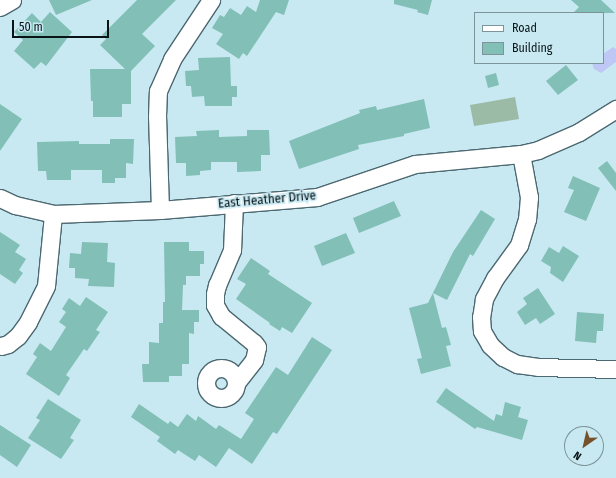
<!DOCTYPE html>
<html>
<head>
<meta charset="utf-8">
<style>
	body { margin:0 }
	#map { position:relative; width:616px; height:478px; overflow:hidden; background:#c9e9f2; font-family:"Fira Sans Condensed",sans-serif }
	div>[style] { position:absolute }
	.green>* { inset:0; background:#9bbba6 }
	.water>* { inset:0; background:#bfc7f5 }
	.building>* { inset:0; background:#81bfb7 }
	.roads { filter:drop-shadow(1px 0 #4c6870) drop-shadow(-1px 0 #4c6870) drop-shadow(0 1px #4c6870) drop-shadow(0 -1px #4c6870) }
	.minor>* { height:17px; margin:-8.5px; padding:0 8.5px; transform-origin:8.5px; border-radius:8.5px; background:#fff }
	.minor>.ring { margin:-8.5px; padding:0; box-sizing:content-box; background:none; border:17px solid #fff; border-radius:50% }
	span { translate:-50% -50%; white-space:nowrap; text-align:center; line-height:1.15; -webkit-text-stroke:3.5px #c9e9f2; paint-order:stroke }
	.street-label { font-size:13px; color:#091417 }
	.legend { position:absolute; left:474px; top:12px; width:130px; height:52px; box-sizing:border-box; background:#c9e9f2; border:1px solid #7c949a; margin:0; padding:5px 7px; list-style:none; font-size:12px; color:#091417 }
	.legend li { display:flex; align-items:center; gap:8px; height:20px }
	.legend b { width:20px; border:1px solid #7c949a }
	.north { position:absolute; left:564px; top:426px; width:40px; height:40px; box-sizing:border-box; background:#c9e9f2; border:1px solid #7c949a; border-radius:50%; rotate:214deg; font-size:11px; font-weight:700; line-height:16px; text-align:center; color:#091417 }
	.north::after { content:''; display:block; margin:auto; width:14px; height:18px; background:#76522c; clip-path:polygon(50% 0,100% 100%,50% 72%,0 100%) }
	.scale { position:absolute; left:12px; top:20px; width:97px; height:18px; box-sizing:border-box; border:2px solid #091417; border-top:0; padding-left:5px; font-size:12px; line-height:14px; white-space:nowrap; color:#091417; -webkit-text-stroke:3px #c9e9f2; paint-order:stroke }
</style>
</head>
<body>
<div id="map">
	<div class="green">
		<div style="clip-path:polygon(515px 97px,519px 119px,474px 126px,470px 105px)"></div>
	</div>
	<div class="water">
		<div style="clip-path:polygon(613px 47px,616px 49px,616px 62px,601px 73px,594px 69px,592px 63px,603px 63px,603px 54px)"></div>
	</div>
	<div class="building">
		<div style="clip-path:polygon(49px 0,92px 0,56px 15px)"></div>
		<div style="clip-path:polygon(137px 0,176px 0,142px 34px,155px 46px,131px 71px,131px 104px,122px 104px,122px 117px,93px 117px,93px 101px,91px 101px,90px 69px,125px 69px,100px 45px,106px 39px,102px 35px)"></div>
		<div style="clip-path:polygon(260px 0,289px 0,284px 15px,276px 12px,247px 56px,243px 53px,239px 59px,216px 44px,223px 34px,212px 28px,220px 15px,224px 17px,230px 8px,241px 15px,247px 6px,256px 12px)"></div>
		<div style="clip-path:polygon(394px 0,432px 0,428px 15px,417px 12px,418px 10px,394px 4px)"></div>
		<div style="clip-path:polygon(571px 0,601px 0,615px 13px,573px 13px,579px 7px)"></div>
		<div style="clip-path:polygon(50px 12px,72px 32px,46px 66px,41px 62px,34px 69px,14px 51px,23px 40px,14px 32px,32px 13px,41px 22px)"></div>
		<div style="clip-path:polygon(230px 57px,231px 86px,237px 86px,237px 97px,232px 97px,232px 106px,205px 106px,204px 96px,192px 97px,191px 86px,186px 86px,185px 71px,199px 70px,198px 58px)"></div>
		<div style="clip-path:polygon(566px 65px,578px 80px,558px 95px,546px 81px)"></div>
		<div style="clip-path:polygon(496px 73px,499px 85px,488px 88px,485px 76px)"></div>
		<div style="clip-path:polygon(424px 99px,430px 128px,404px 134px,404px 136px,358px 145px,359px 149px,299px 169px,289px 141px,360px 113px,359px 110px,376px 106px,377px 110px)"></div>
		<div style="clip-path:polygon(0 104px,22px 119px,0 151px)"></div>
		<div style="clip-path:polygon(219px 130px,219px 137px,247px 136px,247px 130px,269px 130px,270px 155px,261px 155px,261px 171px,237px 172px,237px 162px,211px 162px,211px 170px,200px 171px,200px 175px,186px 176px,186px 163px,176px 163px,175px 137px,197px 136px,196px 131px)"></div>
		<div style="clip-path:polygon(110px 139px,134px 139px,133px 164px,126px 163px,126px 178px,115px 178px,115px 183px,102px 183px,102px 170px,71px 170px,71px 180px,47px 180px,46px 171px,38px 171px,37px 142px,79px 141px,79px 144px,110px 144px)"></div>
		<div style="clip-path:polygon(607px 161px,616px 173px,616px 191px,598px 168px)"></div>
		<div style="clip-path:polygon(573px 176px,600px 188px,586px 221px,564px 212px,574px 190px,568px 188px)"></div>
		<div style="clip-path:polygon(394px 201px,401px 216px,359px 233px,353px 218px)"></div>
		<div style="clip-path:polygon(481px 210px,495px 219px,473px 256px,470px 254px,447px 300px,433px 293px,442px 328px,446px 327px,451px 345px,446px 346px,451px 366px,421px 374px,417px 359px,422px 358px,409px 308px,428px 303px,453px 252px)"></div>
		<div style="clip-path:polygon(0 232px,20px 245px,15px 252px,26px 259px,19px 270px,23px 273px,15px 284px,0 274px)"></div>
		<div style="clip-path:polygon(346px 233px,355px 253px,322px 266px,314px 246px)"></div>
		<div style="clip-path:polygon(82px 242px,108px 243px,107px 262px,115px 263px,114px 287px,88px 286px,89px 279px,75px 278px,75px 268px,69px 268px,70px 253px,81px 254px)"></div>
		<div style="clip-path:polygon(164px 242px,189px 242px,189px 251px,204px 251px,204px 264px,200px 264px,200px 276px,186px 276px,186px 285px,183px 285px,182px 310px,199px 310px,199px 322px,194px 322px,194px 334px,189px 333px,189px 364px,182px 364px,182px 376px,169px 376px,169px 382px,143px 382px,142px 364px,149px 364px,149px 342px,159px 343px,159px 323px,163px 323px,163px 302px,165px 302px)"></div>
		<div style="clip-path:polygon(563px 246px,579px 256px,563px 282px,550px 273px,551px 267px,541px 261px,549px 247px,559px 253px)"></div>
		<div style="clip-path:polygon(251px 258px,270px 271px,268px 274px,312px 303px,292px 333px,282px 327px,280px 331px,269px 324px,270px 323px,236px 299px,246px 284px,237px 279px)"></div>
		<div style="clip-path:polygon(538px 288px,555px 314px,540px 324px,536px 318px,525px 325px,517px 312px,527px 304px,523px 298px)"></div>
		<div style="clip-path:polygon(86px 297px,108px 312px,96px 330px,100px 332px,87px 351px,84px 349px,66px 375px,70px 378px,59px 396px,26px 374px,37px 357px,33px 354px,40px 343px,51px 351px,66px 327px,59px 322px,66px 312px,62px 309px,69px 298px,80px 306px)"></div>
		<div style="clip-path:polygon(577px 312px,604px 314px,603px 331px,597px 331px,596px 343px,575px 341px)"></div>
		<div style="clip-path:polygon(312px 337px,332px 350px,277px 434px,273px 432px,252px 464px,229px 448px,216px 467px,199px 455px,195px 461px,178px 450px,175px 454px,157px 441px,160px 437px,131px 417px,139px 404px,168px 424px,170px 421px,178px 427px,187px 414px,196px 421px,198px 416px,216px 429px,219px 425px,241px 439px,254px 419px,245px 413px,276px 367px,288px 375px)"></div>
		<div style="clip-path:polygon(446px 388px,494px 421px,496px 414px,502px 416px,505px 402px,521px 407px,518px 417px,528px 420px,522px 440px,477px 427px,475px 429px,436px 402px)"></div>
		<div style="clip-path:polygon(48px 399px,81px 420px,70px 438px,74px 440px,61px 459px,28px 438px,40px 420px,36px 418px)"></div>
		<div style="clip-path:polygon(0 425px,31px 445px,17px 467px,0 455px)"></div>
	</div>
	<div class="roads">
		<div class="minor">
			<div style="left:0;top:7px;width:14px;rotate:-30deg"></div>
			<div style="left:521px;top:154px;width:44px;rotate:79.5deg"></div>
			<div style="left:529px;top:197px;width:22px;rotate:95deg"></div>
			<div style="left:527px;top:219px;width:27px;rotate:107deg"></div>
			<div style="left:519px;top:245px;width:41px;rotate:126deg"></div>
			<div style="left:495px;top:278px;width:24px;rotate:118deg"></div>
			<div style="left:484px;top:299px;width:18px;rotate:99deg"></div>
			<div style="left:481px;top:317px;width:14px;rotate:86deg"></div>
			<div style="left:482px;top:331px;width:16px;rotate:60deg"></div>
			<div style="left:490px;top:345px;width:18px;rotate:43deg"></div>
			<div style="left:503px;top:357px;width:16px;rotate:27deg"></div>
			<div style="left:517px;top:364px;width:21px;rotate:8deg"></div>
			<div style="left:538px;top:367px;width:78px;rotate:1.5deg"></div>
			<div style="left:0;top:198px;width:17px;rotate:25deg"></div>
			<div style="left:15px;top:205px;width:39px;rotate:13deg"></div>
			<div style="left:53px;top:214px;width:107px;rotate:-2.1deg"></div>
			<div style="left:160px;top:210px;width:158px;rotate:-4.7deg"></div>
			<div style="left:317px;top:197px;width:103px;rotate:-18.6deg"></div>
			<div style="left:415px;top:164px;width:106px;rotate:-5.4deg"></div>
			<div style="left:521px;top:154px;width:17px;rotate:-13deg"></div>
			<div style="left:538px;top:150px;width:45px;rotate:-23.7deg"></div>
			<div style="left:579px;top:132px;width:44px;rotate:-31.9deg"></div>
			<div style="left:234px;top:203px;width:47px;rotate:92.4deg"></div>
			<div style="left:232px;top:250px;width:38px;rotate:113deg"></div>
			<div style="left:217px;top:285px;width:9px;rotate:103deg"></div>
			<div style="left:215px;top:294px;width:11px;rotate:90deg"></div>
			<div style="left:215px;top:305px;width:13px;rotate:61deg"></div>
			<div style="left:221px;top:316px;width:43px;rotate:39.3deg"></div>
			<div style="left:254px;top:343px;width:5px;rotate:53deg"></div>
			<div style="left:257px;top:347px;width:13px;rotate:103deg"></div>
			<div style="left:254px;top:360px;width:29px;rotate:128deg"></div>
			<div style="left:160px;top:210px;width:93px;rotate:-91.8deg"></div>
			<div style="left:157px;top:117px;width:26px;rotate:-88deg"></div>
			<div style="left:158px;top:91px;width:35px;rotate:-66deg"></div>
			<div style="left:172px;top:59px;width:71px;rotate:-56.5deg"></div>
			<div style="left:1px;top:346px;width:7px;rotate:-16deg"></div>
			<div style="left:8px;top:344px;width:13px;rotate:-39deg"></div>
			<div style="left:18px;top:336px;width:17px;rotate:-54deg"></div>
			<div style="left:28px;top:322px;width:40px;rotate:-63.4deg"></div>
			<div style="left:46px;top:286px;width:72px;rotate:-84.4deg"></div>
			<div class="ring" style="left:206px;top:368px;width:13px;height:13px"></div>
		</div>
	</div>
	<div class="street-label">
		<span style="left:267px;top:200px;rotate:-5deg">East Heather Drive</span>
	</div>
	<ul class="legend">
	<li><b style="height:5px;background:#fff"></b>Road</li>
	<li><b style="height:11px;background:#81bfb7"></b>Building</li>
	</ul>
	<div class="north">N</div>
	<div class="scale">50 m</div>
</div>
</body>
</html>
